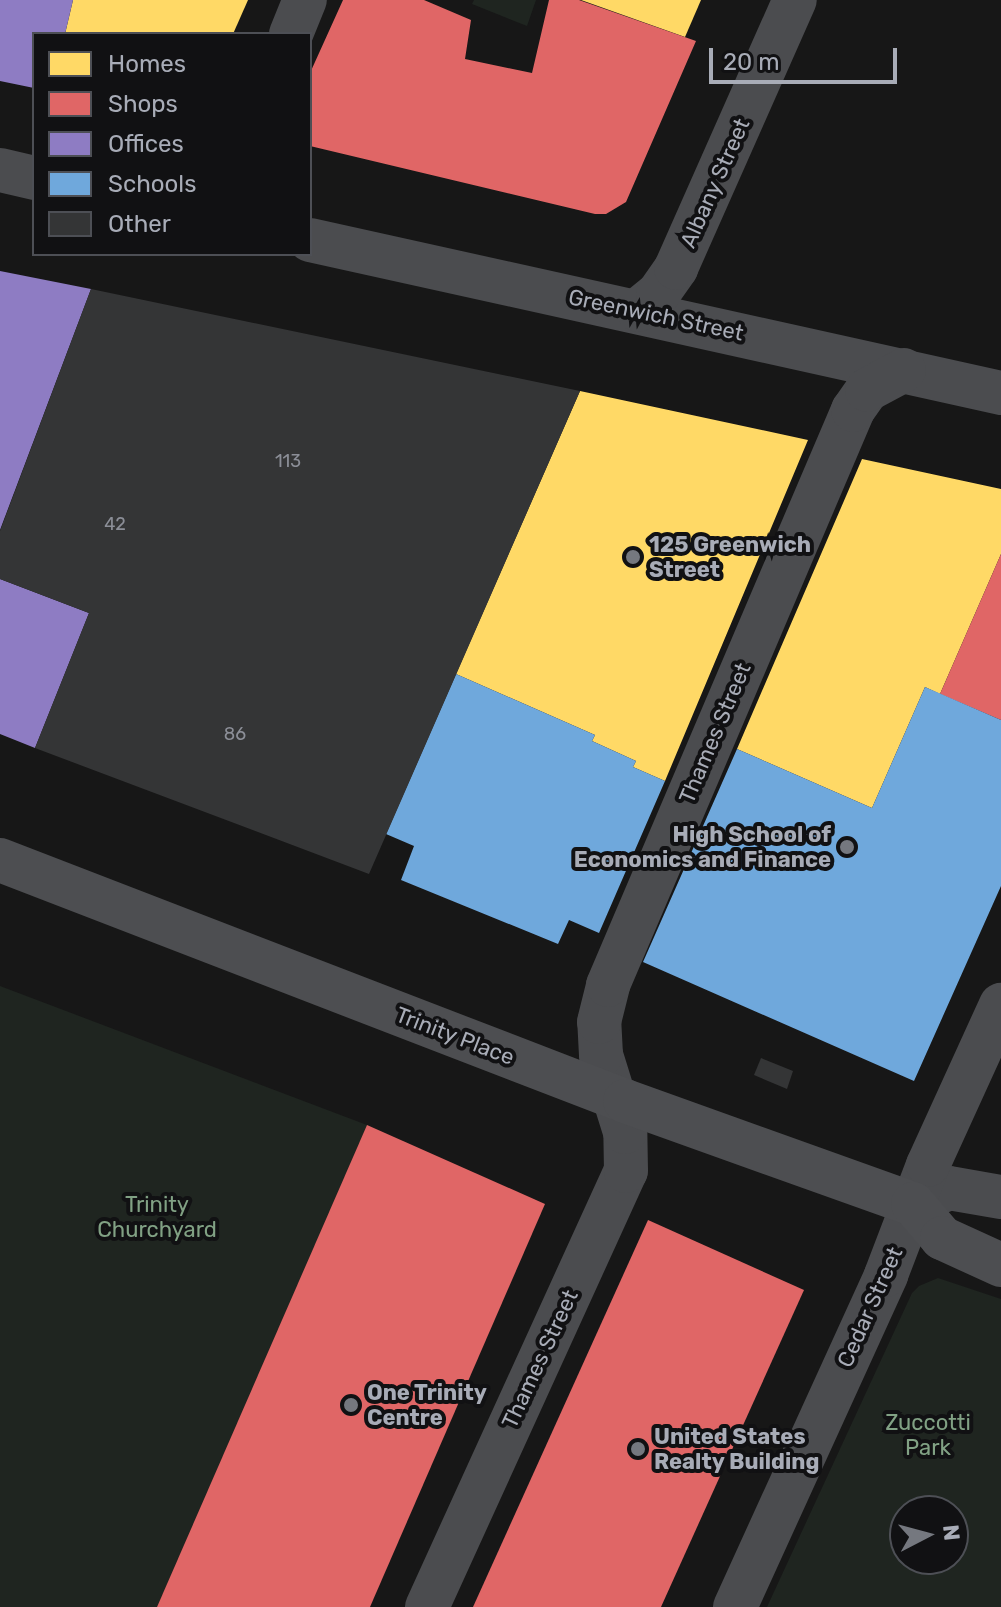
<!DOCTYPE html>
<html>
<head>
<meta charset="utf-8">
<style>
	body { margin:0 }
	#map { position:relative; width:1001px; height:1607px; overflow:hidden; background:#171717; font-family:Rubik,sans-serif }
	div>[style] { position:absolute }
	.green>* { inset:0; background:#1f2520 }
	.homes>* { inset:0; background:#ffd966 }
	.shops>* { inset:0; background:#e06666 }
	.offices>* { inset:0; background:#8e7cc3 }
	.schools>* { inset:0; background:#6fa8dc }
	.building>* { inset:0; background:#343536 }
	.minor>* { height:44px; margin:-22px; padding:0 22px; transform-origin:22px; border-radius:22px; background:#4b4c4f }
	.major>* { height:44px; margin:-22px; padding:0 22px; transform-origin:22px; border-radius:22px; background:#4d4e51 }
	.dots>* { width:22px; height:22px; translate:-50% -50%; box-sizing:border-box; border:4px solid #111113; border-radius:50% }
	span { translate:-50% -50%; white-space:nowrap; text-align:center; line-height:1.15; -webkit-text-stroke:8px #111113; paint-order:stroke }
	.number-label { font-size:18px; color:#8b8e97 }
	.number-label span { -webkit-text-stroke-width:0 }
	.street-label { font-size:22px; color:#a8acb7 }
	.poi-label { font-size:22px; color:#a8acb7; font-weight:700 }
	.left { translate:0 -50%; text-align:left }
	.right { translate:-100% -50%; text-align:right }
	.park-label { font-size:22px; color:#81a184 }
	.legend { position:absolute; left:32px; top:32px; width:280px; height:224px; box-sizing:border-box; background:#111113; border:2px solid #4d4f55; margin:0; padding:10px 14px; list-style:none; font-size:24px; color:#a8acb7 }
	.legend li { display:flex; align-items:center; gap:16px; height:40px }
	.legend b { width:40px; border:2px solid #4d4f55 }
	.north { position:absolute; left:889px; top:1495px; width:80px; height:80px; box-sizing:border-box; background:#111113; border:2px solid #4d4f55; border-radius:50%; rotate:84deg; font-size:22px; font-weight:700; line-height:32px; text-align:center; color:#a8acb7 }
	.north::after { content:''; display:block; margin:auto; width:28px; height:36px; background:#75787f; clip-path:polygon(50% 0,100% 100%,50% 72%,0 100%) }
	.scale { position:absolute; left:709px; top:48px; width:188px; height:36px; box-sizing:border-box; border:4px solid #a8acb7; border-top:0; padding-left:10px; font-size:24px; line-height:28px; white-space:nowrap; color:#a8acb7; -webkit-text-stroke:6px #111113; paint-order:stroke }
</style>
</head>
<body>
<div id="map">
	<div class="green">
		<div style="clip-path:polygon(474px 0,536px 0,527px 26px,472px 4px)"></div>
		<div style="clip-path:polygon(0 986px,367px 1125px,157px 1607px,0 1607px)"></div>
		<div style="clip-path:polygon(evenodd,938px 1278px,1001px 1299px,1001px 1607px,767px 1607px,912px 1293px,919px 1286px,938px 1278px,953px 1511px,953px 1559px,905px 1559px,905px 1511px,953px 1511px)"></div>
	</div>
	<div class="homes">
		<div style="clip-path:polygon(73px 0,248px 0,233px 34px,65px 34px)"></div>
		<div style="clip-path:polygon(581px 0,701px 0,685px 37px)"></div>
		<div style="clip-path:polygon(580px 391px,808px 440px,665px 781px,633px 767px,636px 761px,592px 741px,595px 735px,456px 674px)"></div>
		<div style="clip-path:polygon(862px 459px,1001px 489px,1001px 554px,940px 694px,925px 687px,872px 808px,737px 749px)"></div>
	</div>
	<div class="shops">
		<div style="clip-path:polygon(343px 0,424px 0,471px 20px,465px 59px,532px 73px,549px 0,579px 0,696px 41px,626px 202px,606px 214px,595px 214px,310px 146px,310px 73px)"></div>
		<div style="clip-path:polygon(1001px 554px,1001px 720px,940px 694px)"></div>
		<div style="clip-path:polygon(367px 1125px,545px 1204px,370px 1607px,157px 1607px)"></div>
		<div style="clip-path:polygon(648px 1220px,804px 1290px,661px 1607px,473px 1607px)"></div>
	</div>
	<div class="offices">
		<div style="clip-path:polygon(0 0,73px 0,65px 34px,34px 34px,34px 88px,0 81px)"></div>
		<div style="clip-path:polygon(0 271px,91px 289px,0 530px)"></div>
		<div style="clip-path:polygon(0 579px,89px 613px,35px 748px,0 734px)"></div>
	</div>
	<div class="schools">
		<div style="clip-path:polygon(456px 674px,595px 735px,592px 741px,636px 761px,633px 767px,665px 781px,599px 933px,569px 920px,558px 944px,401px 880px,414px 846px,386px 834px)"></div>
		<div style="clip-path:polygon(925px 687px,1001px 720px,1001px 886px,914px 1081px,643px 962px,737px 749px,872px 808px)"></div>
	</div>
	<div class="building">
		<div style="clip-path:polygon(91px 289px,580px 391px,369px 874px,35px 748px,89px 613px,0 579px,0 531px)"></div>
		<div style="clip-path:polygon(761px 1058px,793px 1071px,787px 1089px,754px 1075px)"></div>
	</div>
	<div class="minor">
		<div style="left:291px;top:34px;width:37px;rotate:-68deg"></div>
		<div style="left:0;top:170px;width:35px;rotate:13deg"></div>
		<div style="left:310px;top:240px;width:708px;rotate:12.48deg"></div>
		<div style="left:638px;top:310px;width:26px;rotate:-39deg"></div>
		<div style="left:658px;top:294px;width:32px;rotate:-55deg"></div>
		<div style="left:676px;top:268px;width:293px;rotate:-66.1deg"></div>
		<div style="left:913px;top:1204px;width:39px;rotate:-24deg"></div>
		<div style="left:949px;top:1188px;width:53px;rotate:9.8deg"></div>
		<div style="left:427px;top:1607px;width:479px;rotate:-65.5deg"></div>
		<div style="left:626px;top:1171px;width:39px;rotate:-91deg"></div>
		<div style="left:625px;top:1132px;width:81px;rotate:-107.3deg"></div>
		<div style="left:601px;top:1055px;width:33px;rotate:-93deg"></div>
		<div style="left:599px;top:1022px;width:38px;rotate:-76deg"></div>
		<div style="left:608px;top:985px;width:625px;rotate:-66.92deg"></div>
		<div style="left:853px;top:410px;width:24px;rotate:-55deg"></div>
		<div style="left:867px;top:390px;width:42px;rotate:-28.4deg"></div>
		<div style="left:735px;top:1607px;width:365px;rotate:-65.5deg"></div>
		<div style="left:886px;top:1275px;width:118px;rotate:-69.1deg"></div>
		<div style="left:928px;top:1165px;width:176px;rotate:-65.5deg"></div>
	</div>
	<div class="major">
		<div style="left:0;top:860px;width:670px;rotate:21.09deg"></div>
		<div style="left:625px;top:1101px;width:306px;rotate:19.7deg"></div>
		<div style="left:913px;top:1204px;width:45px;rotate:49.5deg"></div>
		<div style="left:942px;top:1238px;width:65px;rotate:24.6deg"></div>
	</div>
	<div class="dots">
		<div style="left:633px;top:557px;background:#75787f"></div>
		<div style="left:847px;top:847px;background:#75787f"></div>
		<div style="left:351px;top:1405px;background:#75787f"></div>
		<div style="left:638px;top:1449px;background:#75787f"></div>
	</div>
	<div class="number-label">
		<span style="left:288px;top:461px">113</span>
		<span style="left:115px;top:524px">42</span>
		<span style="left:235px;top:734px">86</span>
	</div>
	<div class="street-label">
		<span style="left:715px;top:183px;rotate:-66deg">Albany Street</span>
		<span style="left:656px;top:315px;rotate:12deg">Greenwich Street</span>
		<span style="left:715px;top:733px;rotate:-67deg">Thames Street</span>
		<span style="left:455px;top:1036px;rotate:21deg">Trinity Place</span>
		<span style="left:870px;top:1307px;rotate:-66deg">Cedar Street</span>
		<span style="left:540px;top:1359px;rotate:-65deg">Thames Street</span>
	</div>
	<div class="poi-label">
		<span class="left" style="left:649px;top:557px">125 Greenwich<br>Street</span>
		<span class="right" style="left:831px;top:847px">High School of<br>Economics and Finance</span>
		<span class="left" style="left:367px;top:1405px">One Trinity<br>Centre</span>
		<span class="left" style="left:654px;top:1449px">United States<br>Realty Building</span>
	</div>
	<div class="park-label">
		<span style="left:157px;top:1217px">Trinity<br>Churchyard</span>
		<span style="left:928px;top:1435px">Zuccotti<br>Park</span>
	</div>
	<ul class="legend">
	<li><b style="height:22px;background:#ffd966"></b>Homes</li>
	<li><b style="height:22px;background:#e06666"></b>Shops</li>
	<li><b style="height:22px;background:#8e7cc3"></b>Offices</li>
	<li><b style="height:22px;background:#6fa8dc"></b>Schools</li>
	<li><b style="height:22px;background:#343536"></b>Other</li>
	</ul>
	<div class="north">N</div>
	<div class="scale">20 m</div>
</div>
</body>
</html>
